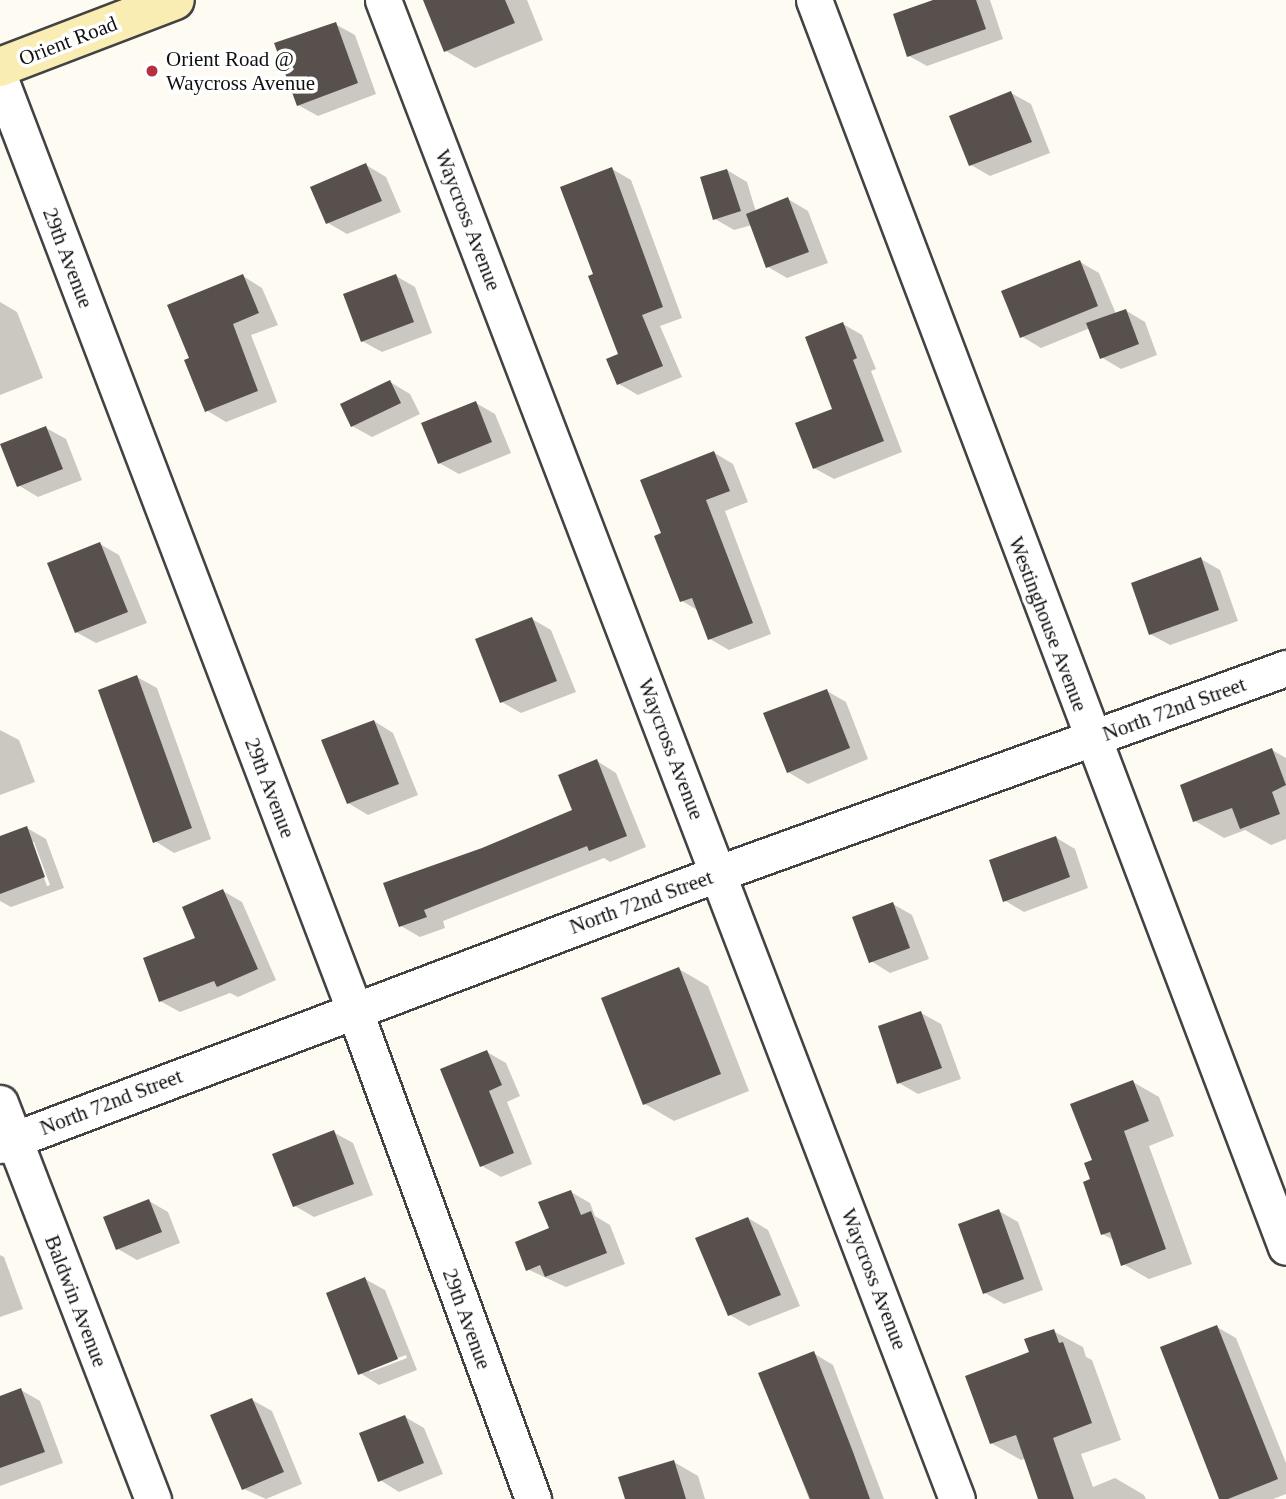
<!DOCTYPE html>
<html>
<head>
<meta charset="utf-8">
<style>
	body { margin:0 }
	#map { position:relative; width:1286px; height:1499px; overflow:hidden; background:#fefbf3; font-family:"Times New Roman",serif }
	div>[style] { position:absolute }
	.shadow>* { inset:0; background:#0003 }
	.building>* { inset:0; background:#58504d }
	.roads { filter:drop-shadow(2px 0 #434343) drop-shadow(-2px 0 #434343) drop-shadow(0 2px #434343) drop-shadow(0 -2px #434343) }
	.street>* { height:35px; margin:-17.5px; padding:0 17.5px; transform-origin:17.5px; border-radius:17.5px; background:#fff }
	.secondary>* { height:38px; margin:-19px; padding:0 19px; transform-origin:19px; border-radius:19px; background:#f9edb3 }
	.dots>* { width:19px; height:19px; translate:-50% -50%; box-sizing:border-box; border:4px solid #fff; border-radius:50% }
	span { translate:-50% -50%; white-space:nowrap; text-align:center; line-height:1.15; -webkit-text-stroke:7px #fff; paint-order:stroke }
	.street-label { font-size:21px; color:#101010 }
	.poi-label { font-size:21px; color:#101010 }
	.left { translate:0 -50%; text-align:left }
</style>
</head>
<body>
<div id="map">
	<div class="shadow">
		<div style="clip-path:polygon(425px 0,527px 0,543px 40px,475px 68px,446px 51px)"></div>
		<div style="clip-path:polygon(938px 0,990px 0,1003px 39px,927px 66px,909px 56px)"></div>
		<div style="clip-path:polygon(335px 24px,355px 35px,376px 94px,318px 116px,298px 105px)"></div>
		<div style="clip-path:polygon(1011px 93px,1031px 104px,1050px 153px,990px 176px,971px 165px)"></div>
		<div style="clip-path:polygon(366px 165px,386px 177px,401px 212px,347px 234px,328px 223px)"></div>
		<div style="clip-path:polygon(612px 169px,631px 180px,682px 318px,660px 326px,682px 377px,638px 395px,619px 384px,620px 355px,595px 276px)"></div>
		<div style="clip-path:polygon(727px 170px,747px 182px,756px 212px,788px 199px,808px 211px,828px 263px,787px 278px,768px 267px,752px 225px,734px 230px,715px 219px)"></div>
		<div style="clip-path:polygon(1080px 262px,1099px 273px,1116px 314px,1125px 310px,1145px 322px,1157px 355px,1121px 369px,1101px 357px,1090px 328px,1041px 348px,1021px 336px)"></div>
		<div style="clip-path:polygon(243px 276px,262px 288px,278px 325px,251px 335px,277px 402px,226px 422px,206px 410px,191px 359px)"></div>
		<div style="clip-path:polygon(396px 276px,415px 287px,432px 333px,382px 352px,362px 341px)"></div>
		<div style="clip-path:polygon(0 302px,17px 312px,43px 378px,0 395px)"></div>
		<div style="clip-path:polygon(843px 324px,862px 335px,876px 369px,871px 371px,902px 452px,834px 479px,814px 468px,835px 410px)"></div>
		<div style="clip-path:polygon(390px 382px,410px 394px,420px 414px,372px 437px,352px 426px)"></div>
		<div style="clip-path:polygon(476px 403px,495px 414px,511px 453px,459px 474px,439px 463px)"></div>
		<div style="clip-path:polygon(46px 428px,66px 439px,82px 480px,38px 497px,18px 485px)"></div>
		<div style="clip-path:polygon(713px 452px,733px 464px,748px 502px,725px 511px,771px 634px,729px 650px,710px 639px,699px 611px,682px 601px,663px 534px)"></div>
		<div style="clip-path:polygon(100px 544px,119px 555px,147px 623px,96px 643px,76px 632px)"></div>
		<div style="clip-path:polygon(1201px 559px,1220px 570px,1238px 621px,1170px 645px,1150px 634px)"></div>
		<div style="clip-path:polygon(532px 619px,551px 630px,576px 692px,521px 713px,502px 702px)"></div>
		<div style="clip-path:polygon(137px 677px,157px 688px,211px 839px,174px 853px,155px 841px)"></div>
		<div style="clip-path:polygon(827px 691px,846px 702px,868px 759px,808px 784px,788px 772px)"></div>
		<div style="clip-path:polygon(374px 721px,393px 733px,418px 795px,368px 815px,348px 803px)"></div>
		<div style="clip-path:polygon(0 730px,19px 740px,35px 782px,0 795px)"></div>
		<div style="clip-path:polygon(1272px 750px,1286px 758px,1286px 839px,1271px 845px,1245px 830px,1224px 838px,1195px 821px)"></div>
		<div style="clip-path:polygon(597px 761px,616px 773px,646px 847px,610px 862px,604px 858px,443px 921px,445px 928px,420px 937px,401px 926px,482px 850px,575px 811px)"></div>
		<div style="clip-path:polygon(evenodd,27px 828px,46px 839px,64px 888px,11px 907px,0 901px,0 838px,27px 828px,31px 842px,34px 842px,50px 885px,47px 886px,31px 842px)"></div>
		<div style="clip-path:polygon(1055px 837px,1075px 849px,1088px 888px,1024px 912px,1004px 900px)"></div>
		<div style="clip-path:polygon(223px 891px,242px 902px,276px 980px,238px 997px,230px 993px,180px 1012px,160px 1001px)"></div>
		<div style="clip-path:polygon(893px 904px,912px 915px,929px 959px,890px 973px,871px 961px)"></div>
		<div style="clip-path:polygon(679px 969px,708px 986px,749px 1091px,674px 1121px,645px 1104px)"></div>
		<div style="clip-path:polygon(921px 1013px,941px 1024px,961px 1079px,918px 1094px,899px 1083px)"></div>
		<div style="clip-path:polygon(487px 1052px,506px 1063px,520px 1096px,507px 1102px,532px 1164px,501px 1177px,482px 1166px)"></div>
		<div style="clip-path:polygon(1133px 1082px,1159px 1097px,1174px 1136px,1149px 1146px,1192px 1264px,1149px 1279px,1123px 1264px,1114px 1240px,1102px 1234px,1092px 1180px,1095px 1161px)"></div>
		<div style="clip-path:polygon(333px 1132px,353px 1143px,373px 1195px,314px 1217px,295px 1206px)"></div>
		<div style="clip-path:polygon(571px 1192px,590px 1203px,595px 1216px,610px 1225px,625px 1264px,566px 1287px,527px 1269px)"></div>
		<div style="clip-path:polygon(149px 1201px,168px 1212px,180px 1243px,137px 1260px,118px 1249px)"></div>
		<div style="clip-path:polygon(999px 1211px,1018px 1222px,1043px 1290px,1004px 1304px,985px 1293px)"></div>
		<div style="clip-path:polygon(748px 1218px,768px 1230px,800px 1306px,749px 1326px,730px 1315px)"></div>
		<div style="clip-path:polygon(0 1255px,4px 1257px,23px 1309px,0 1317px)"></div>
		<div style="clip-path:polygon(evenodd,365px 1279px,385px 1290px,417px 1370px,379px 1385px,360px 1373px,365px 1279px,406px 1355px,407px 1358px,370px 1372px,370px 1368px,406px 1355px)"></div>
		<div style="clip-path:polygon(1217px 1327px,1236px 1338px,1286px 1463px,1286px 1494px,1273px 1499px,1221px 1499px)"></div>
		<div style="clip-path:polygon(1053px 1331px,1083px 1347px,1086px 1357px,1092px 1360px,1121px 1440px,1081px 1454px,1093px 1487px,1115px 1478px,1144px 1495px,1146px 1499px,1043px 1499px,1027px 1458px,1021px 1460px,991px 1443px,1032px 1354px)"></div>
		<div style="clip-path:polygon(813px 1353px,833px 1365px,884px 1499px,809px 1499px,761px 1374px)"></div>
		<div style="clip-path:polygon(21px 1390px,40px 1401px,63px 1463px,0 1486px,0 1397px)"></div>
		<div style="clip-path:polygon(252px 1400px,272px 1411px,302px 1484px,266px 1499px,244px 1489px)"></div>
		<div style="clip-path:polygon(405px 1417px,424px 1428px,443px 1474px,399px 1492px,380px 1480px)"></div>
		<div style="clip-path:polygon(674px 1462px,698px 1476px,705px 1499px,627px 1499px)"></div>
	</div>
	<div class="building">
		<div style="clip-path:polygon(423px 0,505px 0,515px 23px,444px 52px)"></div>
		<div style="clip-path:polygon(933px 0,976px 0,986px 29px,907px 57px,893px 14px)"></div>
		<div style="clip-path:polygon(336px 22px,358px 83px,297px 106px,274px 43px)"></div>
		<div style="clip-path:polygon(1011px 91px,1032px 142px,969px 166px,949px 116px)"></div>
		<div style="clip-path:polygon(366px 163px,382px 201px,326px 224px,310px 187px)"></div>
		<div style="clip-path:polygon(612px 167px,663px 307px,642px 315px,663px 366px,617px 385px,606px 359px,618px 354px,588px 276px,593px 274px,560px 187px)"></div>
		<div style="clip-path:polygon(727px 169px,741px 211px,713px 220px,700px 177px)"></div>
		<div style="clip-path:polygon(788px 197px,809px 252px,766px 268px,746px 214px)"></div>
		<div style="clip-path:polygon(1080px 260px,1098px 306px,1020px 338px,1001px 291px)"></div>
		<div style="clip-path:polygon(243px 274px,259px 313px,233px 324px,258px 391px,205px 412px,184px 360px,189px 358px,167px 305px)"></div>
		<div style="clip-path:polygon(396px 274px,414px 322px,361px 342px,343px 294px)"></div>
		<div style="clip-path:polygon(1126px 309px,1139px 344px,1100px 359px,1086px 323px)"></div>
		<div style="clip-path:polygon(843px 322px,857px 358px,853px 360px,884px 441px,813px 469px,795px 423px,832px 409px,805px 337px)"></div>
		<div style="clip-path:polygon(390px 380px,401px 403px,351px 427px,340px 404px)"></div>
		<div style="clip-path:polygon(476px 401px,492px 442px,438px 464px,421px 423px)"></div>
		<div style="clip-path:polygon(46px 426px,63px 469px,17px 487px,0 444px)"></div>
		<div style="clip-path:polygon(714px 451px,730px 491px,706px 500px,753px 623px,708px 640px,692px 598px,680px 602px,654px 536px,661px 533px,640px 480px)"></div>
		<div style="clip-path:polygon(100px 542px,128px 612px,75px 633px,47px 563px)"></div>
		<div style="clip-path:polygon(1201px 557px,1219px 610px,1149px 635px,1131px 583px)"></div>
		<div style="clip-path:polygon(532px 617px,557px 681px,500px 703px,475px 639px)"></div>
		<div style="clip-path:polygon(137px 675px,192px 828px,153px 843px,98px 690px)"></div>
		<div style="clip-path:polygon(827px 689px,850px 748px,787px 773px,763px 713px)"></div>
		<div style="clip-path:polygon(374px 720px,399px 784px,347px 804px,321px 740px)"></div>
		<div style="clip-path:polygon(1272px 748px,1286px 785px,1272px 792px,1280px 814px,1240px 829px,1232px 808px,1193px 822px,1180px 785px)"></div>
		<div style="clip-path:polygon(597px 759px,627px 836px,589px 851px,587px 846px,424px 910px,427px 917px,399px 927px,383px 883px,482px 848px,572px 810px,558px 775px)"></div>
		<div style="clip-path:polygon(27px 826px,45px 877px,0 894px,0 836px)"></div>
		<div style="clip-path:polygon(1056px 836px,1070px 877px,1003px 902px,989px 860px)"></div>
		<div style="clip-path:polygon(223px 889px,258px 969px,217px 987px,214px 981px,159px 1002px,143px 958px,195px 938px,182px 907px)"></div>
		<div style="clip-path:polygon(893px 902px,910px 948px,869px 963px,852px 917px)"></div>
		<div style="clip-path:polygon(679px 967px,721px 1074px,643px 1105px,601px 998px)"></div>
		<div style="clip-path:polygon(921px 1011px,942px 1068px,897px 1084px,878px 1026px)"></div>
		<div style="clip-path:polygon(487px 1050px,502px 1085px,489px 1091px,514px 1153px,480px 1167px,440px 1069px)"></div>
		<div style="clip-path:polygon(1133px 1080px,1149px 1121px,1124px 1131px,1166px 1249px,1121px 1266px,1110px 1232px,1101px 1235px,1083px 1182px,1090px 1179px,1084px 1163px,1092px 1160px,1070px 1104px)"></div>
		<div style="clip-path:polygon(334px 1130px,354px 1184px,293px 1207px,272px 1154px)"></div>
		<div style="clip-path:polygon(571px 1190px,581px 1215px,591px 1211px,607px 1253px,545px 1277px,540px 1265px,526px 1271px,515px 1242px,549px 1228px,538px 1202px)"></div>
		<div style="clip-path:polygon(149px 1199px,162px 1232px,116px 1250px,103px 1217px)"></div>
		<div style="clip-path:polygon(999px 1209px,1024px 1279px,983px 1294px,958px 1224px)"></div>
		<div style="clip-path:polygon(748px 1217px,781px 1295px,728px 1316px,695px 1238px)"></div>
		<div style="clip-path:polygon(365px 1277px,398px 1359px,358px 1375px,326px 1293px)"></div>
		<div style="clip-path:polygon(1217px 1325px,1278px 1479px,1228px 1499px,1219px 1499px,1160px 1347px)"></div>
		<div style="clip-path:polygon(1054px 1329px,1059px 1343px,1063px 1342px,1092px 1423px,1053px 1438px,1074px 1499px,1038px 1499px,1016px 1435px,990px 1444px,965px 1376px,1029px 1352px,1024px 1339px)"></div>
		<div style="clip-path:polygon(814px 1351px,853px 1452px,870px 1499px,810px 1499px,758px 1373px)"></div>
		<div style="clip-path:polygon(21px 1388px,45px 1452px,0 1468px,0 1396px)"></div>
		<div style="clip-path:polygon(252px 1398px,284px 1472px,242px 1490px,210px 1415px)"></div>
		<div style="clip-path:polygon(405px 1415px,424px 1463px,378px 1482px,359px 1433px)"></div>
		<div style="clip-path:polygon(674px 1460px,686px 1499px,625px 1499px,618px 1477px)"></div>
	</div>
	<div class="roads">
		<div class="street">
			<div style="left:383px;top:0;width:1605px;rotate:69.05deg"></div>
			<div style="left:814px;top:0;width:1333px;rotate:69.27deg"></div>
			<div style="left:0;top:79px;width:995px;rotate:69.16deg"></div>
			<div style="left:354px;top:1009px;width:522px;rotate:69.93deg"></div>
			<div style="left:0;top:1103px;width:425px;rotate:68.9deg"></div>
			<div style="left:0;top:1145px;width:769px;rotate:-20.72deg"></div>
			<div style="left:719px;top:873px;width:603px;rotate:-19.88deg"></div>
		</div>
		<div class="secondary">
			<div style="left:0;top:67px;width:187px;rotate:-20.9deg"></div>
		</div>
	</div>
	<div class="dots">
		<div style="left:152px;top:71px;background:#b6313f"></div>
	</div>
	<div class="street-label">
		<span style="left:68px;top:41px;rotate:-21deg">Orient Road</span>
		<span style="left:468px;top:220px;rotate:69deg">Waycross Avenue</span>
		<span style="left:68px;top:258px;rotate:69deg">29th Avenue</span>
		<span style="left:1048px;top:624px;rotate:69deg">Westinghouse Avenue</span>
		<span style="left:1174px;top:709px;rotate:-20deg">North 72nd Street</span>
		<span style="left:671px;top:749px;rotate:69deg">Waycross Avenue</span>
		<span style="left:270px;top:788px;rotate:69deg">29th Avenue</span>
		<span style="left:641px;top:902px;rotate:-20deg">North 72nd Street</span>
		<span style="left:111px;top:1102px;rotate:-21deg">North 72nd Street</span>
		<span style="left:874px;top:1279px;rotate:69deg">Waycross Avenue</span>
		<span style="left:76px;top:1301px;rotate:69deg">Baldwin Avenue</span>
		<span style="left:467px;top:1319px;rotate:70deg">29th Avenue</span>
	</div>
	<div class="poi-label">
		<span class="left" style="left:166px;top:71px">Orient Road @<br>Waycross Avenue</span>
	</div>
</div>
</body>
</html>
